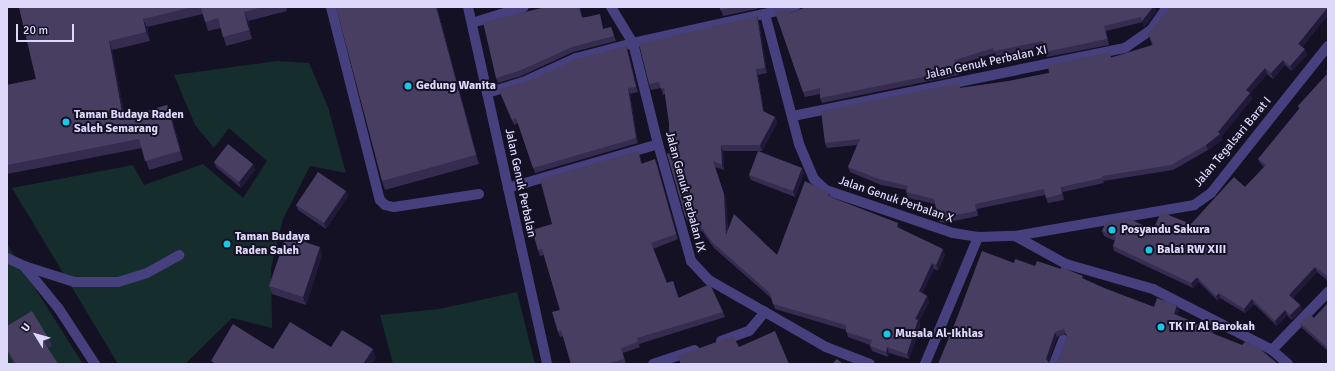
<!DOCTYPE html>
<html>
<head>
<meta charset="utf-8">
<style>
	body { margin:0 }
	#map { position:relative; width:1335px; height:371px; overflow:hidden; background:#151124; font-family:Signika,sans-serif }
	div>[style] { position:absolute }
	.green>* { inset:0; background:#152d2d }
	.lane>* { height:10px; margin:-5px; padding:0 5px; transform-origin:5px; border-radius:5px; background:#46417e }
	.street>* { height:10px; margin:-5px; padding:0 5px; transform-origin:5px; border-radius:5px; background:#46417e }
	.wall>* { inset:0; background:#352c50 }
	.shaded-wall>* { inset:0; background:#201937 }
	.building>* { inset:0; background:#473e62 }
	.dots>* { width:11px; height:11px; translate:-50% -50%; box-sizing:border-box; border:2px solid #151124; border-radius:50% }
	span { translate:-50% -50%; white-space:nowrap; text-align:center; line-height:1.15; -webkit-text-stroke:4px #151124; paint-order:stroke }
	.street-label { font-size:12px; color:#ded8fb }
	.poi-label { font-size:12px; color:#ded8fb; font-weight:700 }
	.left { translate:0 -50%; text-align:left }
	.frame { position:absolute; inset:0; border:8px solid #ded8fb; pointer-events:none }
	.north { position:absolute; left:16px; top:315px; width:40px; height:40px; -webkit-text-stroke:3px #151124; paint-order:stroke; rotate:307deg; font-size:11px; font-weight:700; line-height:16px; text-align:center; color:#ded8fb }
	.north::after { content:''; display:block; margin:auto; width:14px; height:18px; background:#ded8fb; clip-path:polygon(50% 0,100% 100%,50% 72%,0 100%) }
	.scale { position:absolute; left:16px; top:24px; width:58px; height:18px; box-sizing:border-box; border:2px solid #ded8fb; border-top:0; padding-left:5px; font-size:12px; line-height:14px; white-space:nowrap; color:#ded8fb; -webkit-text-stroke:3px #151124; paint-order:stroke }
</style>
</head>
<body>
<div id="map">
	<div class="green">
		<div style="clip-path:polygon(277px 61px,309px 63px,328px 107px,346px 173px,310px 166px,283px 219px,271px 268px,272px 328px,232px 318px,185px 364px,118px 364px,12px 188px,133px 165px,144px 185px,203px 164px,243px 198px,267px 161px,229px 128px,214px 148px,195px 125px,174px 75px)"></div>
		<div style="clip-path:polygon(7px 244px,83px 364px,7px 364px)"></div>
		<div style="clip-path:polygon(517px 292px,535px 364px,393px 364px,380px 315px,439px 309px)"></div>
	</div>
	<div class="lane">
		<div style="left:331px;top:7px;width:199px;rotate:75.8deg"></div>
		<div style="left:380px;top:200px;width:7px;rotate:45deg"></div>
		<div style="left:385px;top:205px;width:9px;rotate:13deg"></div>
		<div style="left:394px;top:207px;width:86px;rotate:-8.7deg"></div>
		<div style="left:7px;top:258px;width:19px;rotate:25deg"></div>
		<div style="left:24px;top:266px;width:52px;rotate:17.7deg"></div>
		<div style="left:74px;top:282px;width:44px"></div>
		<div style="left:118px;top:282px;width:30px;rotate:-17deg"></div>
		<div style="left:147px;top:273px;width:37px;rotate:-29deg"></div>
		<div style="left:24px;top:266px;width:55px;rotate:50.9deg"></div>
		<div style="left:59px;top:309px;width:66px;rotate:56.8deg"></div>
	</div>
	<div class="street">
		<div style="left:468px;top:7px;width:366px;rotate:77.5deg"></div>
		<div style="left:611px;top:7px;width:42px;rotate:58.6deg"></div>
		<div style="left:633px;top:43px;width:166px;rotate:-12.5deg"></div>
		<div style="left:765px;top:14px;width:134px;rotate:75.3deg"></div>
		<div style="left:799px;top:144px;width:38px;rotate:67deg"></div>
		<div style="left:814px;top:179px;width:16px;rotate:43deg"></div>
		<div style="left:826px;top:190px;width:134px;rotate:18.7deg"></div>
		<div style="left:953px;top:233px;width:25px;rotate:9deg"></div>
		<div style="left:978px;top:237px;width:37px;rotate:-2deg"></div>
		<div style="left:1015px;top:236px;width:182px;rotate:-9.8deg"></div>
		<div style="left:1194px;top:205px;width:21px;rotate:-35deg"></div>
		<div style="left:1211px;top:193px;width:188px;rotate:-51.5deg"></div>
		<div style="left:472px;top:23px;width:54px;rotate:-17.1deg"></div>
		<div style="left:487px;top:93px;width:38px;rotate:-17deg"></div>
		<div style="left:523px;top:82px;width:58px;rotate:-24.4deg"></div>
		<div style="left:576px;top:58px;width:59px;rotate:-14.7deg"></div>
		<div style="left:633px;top:43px;width:104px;rotate:76.1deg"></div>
		<div style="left:658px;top:144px;width:122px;rotate:74.2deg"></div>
		<div style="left:691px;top:261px;width:26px;rotate:47deg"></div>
		<div style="left:709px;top:280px;width:135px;rotate:29.8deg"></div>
		<div style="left:826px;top:347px;width:47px;rotate:21.1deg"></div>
		<div style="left:793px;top:116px;width:339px;rotate:-11.6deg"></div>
		<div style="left:1125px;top:48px;width:32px;rotate:-35deg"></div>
		<div style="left:1151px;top:30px;width:28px;rotate:-55deg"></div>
		<div style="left:508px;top:188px;width:156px;rotate:-16.3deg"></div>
		<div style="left:1015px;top:236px;width:58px;rotate:28.8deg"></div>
		<div style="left:1066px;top:264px;width:91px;rotate:16deg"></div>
		<div style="left:1153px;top:289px;width:134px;rotate:27.1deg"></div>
		<div style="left:1272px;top:350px;width:21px;rotate:41deg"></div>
		<div style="left:721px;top:341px;width:30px;rotate:-20deg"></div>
		<div style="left:749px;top:331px;width:25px;rotate:-50deg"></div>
		<div style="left:1272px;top:350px;width:81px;rotate:-46deg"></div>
		<div style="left:653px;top:364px;width:44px;rotate:-18.4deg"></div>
		<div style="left:925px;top:364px;width:138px;rotate:-67.3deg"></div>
		<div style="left:1054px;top:364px;width:26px;rotate:-69deg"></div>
	</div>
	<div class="wall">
		<div style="clip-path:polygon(19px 7px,286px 7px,287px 11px,248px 21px,252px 39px,226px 46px,221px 28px,208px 31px,203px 14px,147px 27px,150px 41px,112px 50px,125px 118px,167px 105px,171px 114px,183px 160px,149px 170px,142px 148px,7px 174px,7px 85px,36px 79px)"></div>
		<div style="clip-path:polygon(437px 7px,479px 164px,385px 190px,382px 181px)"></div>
		<div style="clip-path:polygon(546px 7px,580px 7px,582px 17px,601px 19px,603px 29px,611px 27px,616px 41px,573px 52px,521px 76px,498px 83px,496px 78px)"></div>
		<div style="clip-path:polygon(720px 7px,757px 7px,757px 9px,723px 16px)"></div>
		<div style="clip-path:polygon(807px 7px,1155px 7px,1156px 12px,1144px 27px,1143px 22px,1106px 31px,1109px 45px,1047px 57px,1044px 47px,996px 57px,995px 53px,957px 65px,959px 75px,822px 103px,820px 98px,820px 94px,805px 97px,775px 12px,791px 12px)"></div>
		<div style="clip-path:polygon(1328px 7px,1328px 15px,1302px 47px,1307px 55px,1292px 71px,1285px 65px,1273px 79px,1267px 74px,1250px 94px,1252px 99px,1221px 137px,1222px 140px,1208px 150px,1173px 170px,1103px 181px,1104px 183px,1063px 192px,1064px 200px,1048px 203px,1045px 195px,977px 209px,978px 216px,944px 223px,940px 222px,938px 216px,935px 204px,908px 198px,906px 192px,907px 190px,881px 185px,850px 172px,848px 167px,857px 145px,827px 148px,825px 143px,961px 88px,1009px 81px,1049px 73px,1112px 57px,1152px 45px,1148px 33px)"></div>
		<div style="clip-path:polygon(757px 16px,759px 22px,767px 73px,758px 75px,764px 112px,775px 117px,777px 123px,762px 151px,723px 151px,724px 170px,715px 167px,726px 200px,728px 231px,777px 255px,829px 193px,831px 197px,900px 229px,945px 255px,938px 270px,934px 269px,922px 293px,927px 296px,929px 302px,919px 321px,920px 326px,909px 359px,889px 353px,888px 357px,872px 351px,870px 346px,870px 345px,848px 337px,846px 330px,775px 309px,771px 298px,714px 248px,702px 231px,698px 232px,687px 221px,685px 216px,669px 153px,669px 123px,665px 94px,663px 95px,661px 88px,651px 90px,649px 84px)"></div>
		<div style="clip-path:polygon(626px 46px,628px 51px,638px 92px,630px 94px,638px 143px,535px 173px,518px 123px,514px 125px,499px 90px,524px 83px)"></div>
		<div style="clip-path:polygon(1328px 69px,1328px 281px,1317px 272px,1293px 298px,1300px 305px,1302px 310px,1292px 320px,1287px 315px,1277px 326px,1254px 304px,1245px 313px,1220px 298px,1218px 301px,1199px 282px,1193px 288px,1114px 251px,1113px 246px,1115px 241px,1104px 236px,1102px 231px,1153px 230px,1191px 224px,1245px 187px,1264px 167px,1260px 163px,1258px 159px,1299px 109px,1298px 106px,1327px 74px,1326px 71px)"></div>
		<div style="clip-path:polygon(638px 151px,640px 156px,642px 164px,657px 164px,678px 239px,653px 249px,667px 283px,673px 281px,679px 298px,723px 312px,725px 317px,639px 344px,640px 347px,623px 353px,626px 364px,571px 364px,563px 336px,560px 337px,558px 332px,560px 310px,544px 255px,540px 256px,538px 250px,552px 224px)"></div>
		<div style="clip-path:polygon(214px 162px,253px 164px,255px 170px,241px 188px,216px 167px)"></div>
		<div style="clip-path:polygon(802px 168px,804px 173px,795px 197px,751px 180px,749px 175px)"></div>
		<div style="clip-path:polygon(346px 191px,348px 196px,326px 229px,298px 210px,296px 205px)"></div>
		<div style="clip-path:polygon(322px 255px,306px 305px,272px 294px,269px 286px)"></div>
		<div style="clip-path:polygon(1014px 263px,1035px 266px,1084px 280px,1104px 288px,1154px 307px,1177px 305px,1179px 311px,1177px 315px,1212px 330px,1214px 334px,1242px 345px,1258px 347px,1058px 361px,1067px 337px,1066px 334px,1057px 337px,1048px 363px,938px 364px)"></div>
		<div style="clip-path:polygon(1328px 303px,1328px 351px,1302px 328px,1300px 323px,1314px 318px)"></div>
		<div style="clip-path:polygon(7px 326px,49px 339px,52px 346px,48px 348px,58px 364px,14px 364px,7px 352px)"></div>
	</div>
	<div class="shaded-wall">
		<div style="clip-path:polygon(436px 7px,437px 7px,479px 164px,476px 155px)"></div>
		<div style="clip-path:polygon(579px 7px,580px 7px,583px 23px,582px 18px)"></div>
		<div style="clip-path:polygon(1153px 7px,1155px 7px,1156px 12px,1144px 27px,1142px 21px)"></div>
		<div style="clip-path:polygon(1328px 7px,1328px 15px,1300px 49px,1298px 44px)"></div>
		<div style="clip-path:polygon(244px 12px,248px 21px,252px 39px,249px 30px)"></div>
		<div style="clip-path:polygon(757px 16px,759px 22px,767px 73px,765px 68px)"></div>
		<div style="clip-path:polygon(143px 19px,147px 27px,150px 41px,146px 32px)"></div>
		<div style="clip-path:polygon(109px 41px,112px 50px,127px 127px,123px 118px)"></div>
		<div style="clip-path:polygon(626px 46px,628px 51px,638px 92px,636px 87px)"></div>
		<div style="clip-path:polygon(1305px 49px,1307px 55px,1292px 71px,1290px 66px)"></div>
		<div style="clip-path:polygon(955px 60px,957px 65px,959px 75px,957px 70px)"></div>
		<div style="clip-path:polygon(1283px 60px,1285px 65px,1273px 79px,1271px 73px)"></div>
		<div style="clip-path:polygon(1265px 68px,1267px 74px,1250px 94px,1252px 99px,1221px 137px,1222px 140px,1208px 150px,1206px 145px,1246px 90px)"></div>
		<div style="clip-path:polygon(756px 69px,758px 75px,765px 117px,763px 111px)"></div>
		<div style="clip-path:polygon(628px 88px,630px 94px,638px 143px,636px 138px)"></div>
		<div style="clip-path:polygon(167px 105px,171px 114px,183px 160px,180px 151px)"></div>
		<div style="clip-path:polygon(775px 117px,777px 123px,762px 151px,760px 145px)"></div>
		<div style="clip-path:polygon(721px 145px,723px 151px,724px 170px,722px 165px)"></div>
		<div style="clip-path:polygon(655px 159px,657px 164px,678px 239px,676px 234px)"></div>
		<div style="clip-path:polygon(253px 164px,255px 170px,241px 188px,239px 182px)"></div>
		<div style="clip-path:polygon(715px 167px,726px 200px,728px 240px,726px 235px)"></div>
		<div style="clip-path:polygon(802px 168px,804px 173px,795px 197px,793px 191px)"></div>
		<div style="clip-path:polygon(1061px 187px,1063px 192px,1064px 200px,1062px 194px)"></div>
		<div style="clip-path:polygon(346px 191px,348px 196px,326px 229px,324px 223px)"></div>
		<div style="clip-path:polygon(898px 223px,900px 229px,897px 227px)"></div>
		<div style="clip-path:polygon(320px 247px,322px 255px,306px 305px,303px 297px)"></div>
		<div style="clip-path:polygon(943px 249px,945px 255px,938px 270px,936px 265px)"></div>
		<div style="clip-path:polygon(932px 263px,934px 269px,921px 297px,919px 291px)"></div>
		<div style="clip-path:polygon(1315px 267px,1317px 272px,1291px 300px,1289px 295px)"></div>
		<div style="clip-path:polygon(1197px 277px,1199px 282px,1193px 288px,1191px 283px)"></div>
		<div style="clip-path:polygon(1219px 293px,1220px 298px,1218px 301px,1216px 296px)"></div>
		<div style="clip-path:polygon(927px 296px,929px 302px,919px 321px,920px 326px,909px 359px,907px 354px,915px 319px)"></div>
		<div style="clip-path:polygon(1252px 299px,1254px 304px,1245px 313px,1244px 309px)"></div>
		<div style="clip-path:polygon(1177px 305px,1179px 311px,1176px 319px,1174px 314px)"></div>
		<div style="clip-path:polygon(1300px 305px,1302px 310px,1292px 320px,1290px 315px)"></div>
		<div style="clip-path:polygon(1285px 310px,1287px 315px,1277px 326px,1275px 321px)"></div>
		<div style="clip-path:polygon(1055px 332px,1057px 337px,1048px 364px,1046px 359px)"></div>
		<div style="clip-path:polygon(887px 347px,889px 353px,888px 357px,886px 352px)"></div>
		<div style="clip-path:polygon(373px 349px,376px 358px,372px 364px,363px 364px)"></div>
	</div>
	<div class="building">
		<div style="clip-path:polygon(19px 7px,193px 7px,143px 19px,146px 32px,109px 41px,123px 118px,167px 105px,180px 151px,145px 161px,139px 139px,7px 165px,7px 85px,36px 79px)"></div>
		<div style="clip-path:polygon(201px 7px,263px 7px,244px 12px,249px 30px,223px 37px,218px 18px,205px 22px)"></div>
		<div style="clip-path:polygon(336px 7px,436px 7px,476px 155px,382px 181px)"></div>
		<div style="clip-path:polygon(546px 7px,579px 7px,582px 18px,600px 14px,603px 29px,611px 27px,614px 36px,572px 47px,519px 71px,496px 78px,483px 22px)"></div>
		<div style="clip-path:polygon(720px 7px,734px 7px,720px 10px)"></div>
		<div style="clip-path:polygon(807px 7px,1153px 7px,1142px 21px,1141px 17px,1104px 26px,1107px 39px,1045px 52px,1043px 41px,994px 51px,993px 48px,955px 60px,957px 70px,820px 98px,820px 88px,803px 92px,775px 12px,790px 9px,791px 13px)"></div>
		<div style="clip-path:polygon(1172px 7px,1328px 7px,1298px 44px,1305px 49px,1290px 66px,1283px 60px,1271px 73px,1265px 68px,1246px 90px,1250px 93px,1218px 132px,1220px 134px,1206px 145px,1171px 165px,1102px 176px,1102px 178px,1061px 187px,1062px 194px,1046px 198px,1044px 189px,975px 204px,976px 211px,942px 218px,938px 216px,934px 199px,906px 192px,908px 186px,879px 179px,848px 167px,860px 139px,825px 143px,821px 111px,959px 83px,960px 88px,1009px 81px,1049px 73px,1048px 65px,1110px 52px,1111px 58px,1153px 45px,1148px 33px,1166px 12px)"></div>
		<div style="clip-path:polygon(757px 16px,765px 68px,756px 69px,763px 111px,775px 117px,760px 145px,721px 145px,722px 165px,713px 161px,724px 194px,726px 235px,734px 214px,777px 255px,805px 181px,829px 193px,828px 196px,898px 223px,897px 227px,943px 249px,936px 265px,932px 263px,919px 291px,927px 296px,915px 319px,918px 320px,907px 354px,887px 347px,886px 352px,870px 346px,872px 340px,846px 332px,846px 325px,773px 304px,770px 293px,712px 242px,700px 225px,696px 227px,685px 216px,667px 154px,669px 153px,669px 123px,664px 88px,661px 89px,659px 82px,649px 84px,639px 44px)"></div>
		<div style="clip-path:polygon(626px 46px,636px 87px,628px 88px,636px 138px,533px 168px,516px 118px,512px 120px,499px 90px,524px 83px,576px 59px)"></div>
		<div style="clip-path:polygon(1328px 73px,1328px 277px,1315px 267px,1289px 295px,1300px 305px,1290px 315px,1285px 310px,1275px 321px,1252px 299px,1244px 309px,1219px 293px,1216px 296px,1197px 277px,1191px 283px,1113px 246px,1116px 237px,1102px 231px,1106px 222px,1128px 218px,1153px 230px,1161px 212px,1191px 224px,1234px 177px,1245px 187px,1266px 165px,1258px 159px,1300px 108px,1298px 106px)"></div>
		<div style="clip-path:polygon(228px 144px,253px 164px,239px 182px,214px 162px)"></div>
		<div style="clip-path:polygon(638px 151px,641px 164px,655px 159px,676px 234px,651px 243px,667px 283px,673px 281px,678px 298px,710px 284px,723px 312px,637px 338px,638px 342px,621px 348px,624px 359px,606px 364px,571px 364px,561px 330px,558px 332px,552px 312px,560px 310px,542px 249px,538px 250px,532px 230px,552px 224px,540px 179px)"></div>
		<div style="clip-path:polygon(758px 151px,802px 168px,793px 191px,749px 175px)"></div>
		<div style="clip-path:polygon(318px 172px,346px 191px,324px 223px,296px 205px)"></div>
		<div style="clip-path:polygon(286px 236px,320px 247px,303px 297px,269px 286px)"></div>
		<div style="clip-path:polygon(982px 251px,1014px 263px,1015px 259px,1035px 266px,1037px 261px,1061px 269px,1061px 267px,1083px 276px,1082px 278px,1104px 288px,1154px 307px,1157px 298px,1177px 305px,1174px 314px,1212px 330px,1211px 333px,1242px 345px,1245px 342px,1258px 347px,1278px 364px,1052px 364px,1058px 361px,1067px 336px,1064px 329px,1055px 332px,1046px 359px,1050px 364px,938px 364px,957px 318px)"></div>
		<div style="clip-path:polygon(1328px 303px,1328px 346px,1327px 347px,1300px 323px,1310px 314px,1314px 318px)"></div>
		<div style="clip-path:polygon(32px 311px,49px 339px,44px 342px,58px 364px,16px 364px,7px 349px,7px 326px)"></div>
		<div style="clip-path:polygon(290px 322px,331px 347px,342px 330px,373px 349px,363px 364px,216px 364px,211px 361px,233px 324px,273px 349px)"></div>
		<div style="clip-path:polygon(775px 331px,789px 364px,681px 364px,677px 356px,683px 354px,733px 336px,739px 347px)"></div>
		<div style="clip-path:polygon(837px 359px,843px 364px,832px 364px)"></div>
	</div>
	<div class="dots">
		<div style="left:408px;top:86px;background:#17c9e8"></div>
		<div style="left:66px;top:122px;background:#17c9e8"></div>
		<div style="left:1112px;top:230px;background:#17c9e8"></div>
		<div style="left:227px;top:244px;background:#17c9e8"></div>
		<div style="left:1149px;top:250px;background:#17c9e8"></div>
		<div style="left:1161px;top:327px;background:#17c9e8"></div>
		<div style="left:887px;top:334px;background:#17c9e8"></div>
	</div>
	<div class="street-label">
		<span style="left:986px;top:63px;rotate:-12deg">Jalan Genuk Perbalan XI</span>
		<span style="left:1233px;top:142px;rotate:-50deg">Jalan Tegalsari Barat I</span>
		<span style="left:520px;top:183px;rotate:78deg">Jalan Genuk Perbalan</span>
		<span style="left:685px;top:192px;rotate:75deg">Jalan Genuk Perbalan IX</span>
		<span style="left:896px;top:200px;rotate:19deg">Jalan Genuk Perbalan X</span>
	</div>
	<div class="poi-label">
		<span class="left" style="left:416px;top:86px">Gedung Wanita</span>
		<span class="left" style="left:74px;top:122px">Taman Budaya Raden<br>Saleh Semarang</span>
		<span class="left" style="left:1121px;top:230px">Posyandu Sakura</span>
		<span class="left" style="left:235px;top:244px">Taman Budaya<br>Raden Saleh</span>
		<span class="left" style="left:1157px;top:250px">Balai RW XIII</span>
		<span class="left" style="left:1169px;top:327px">TK IT Al Barokah</span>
		<span class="left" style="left:895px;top:334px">Musala Al-Ikhlas</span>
	</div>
	<div class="frame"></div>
	<div class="north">U</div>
	<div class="scale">20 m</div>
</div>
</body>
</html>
